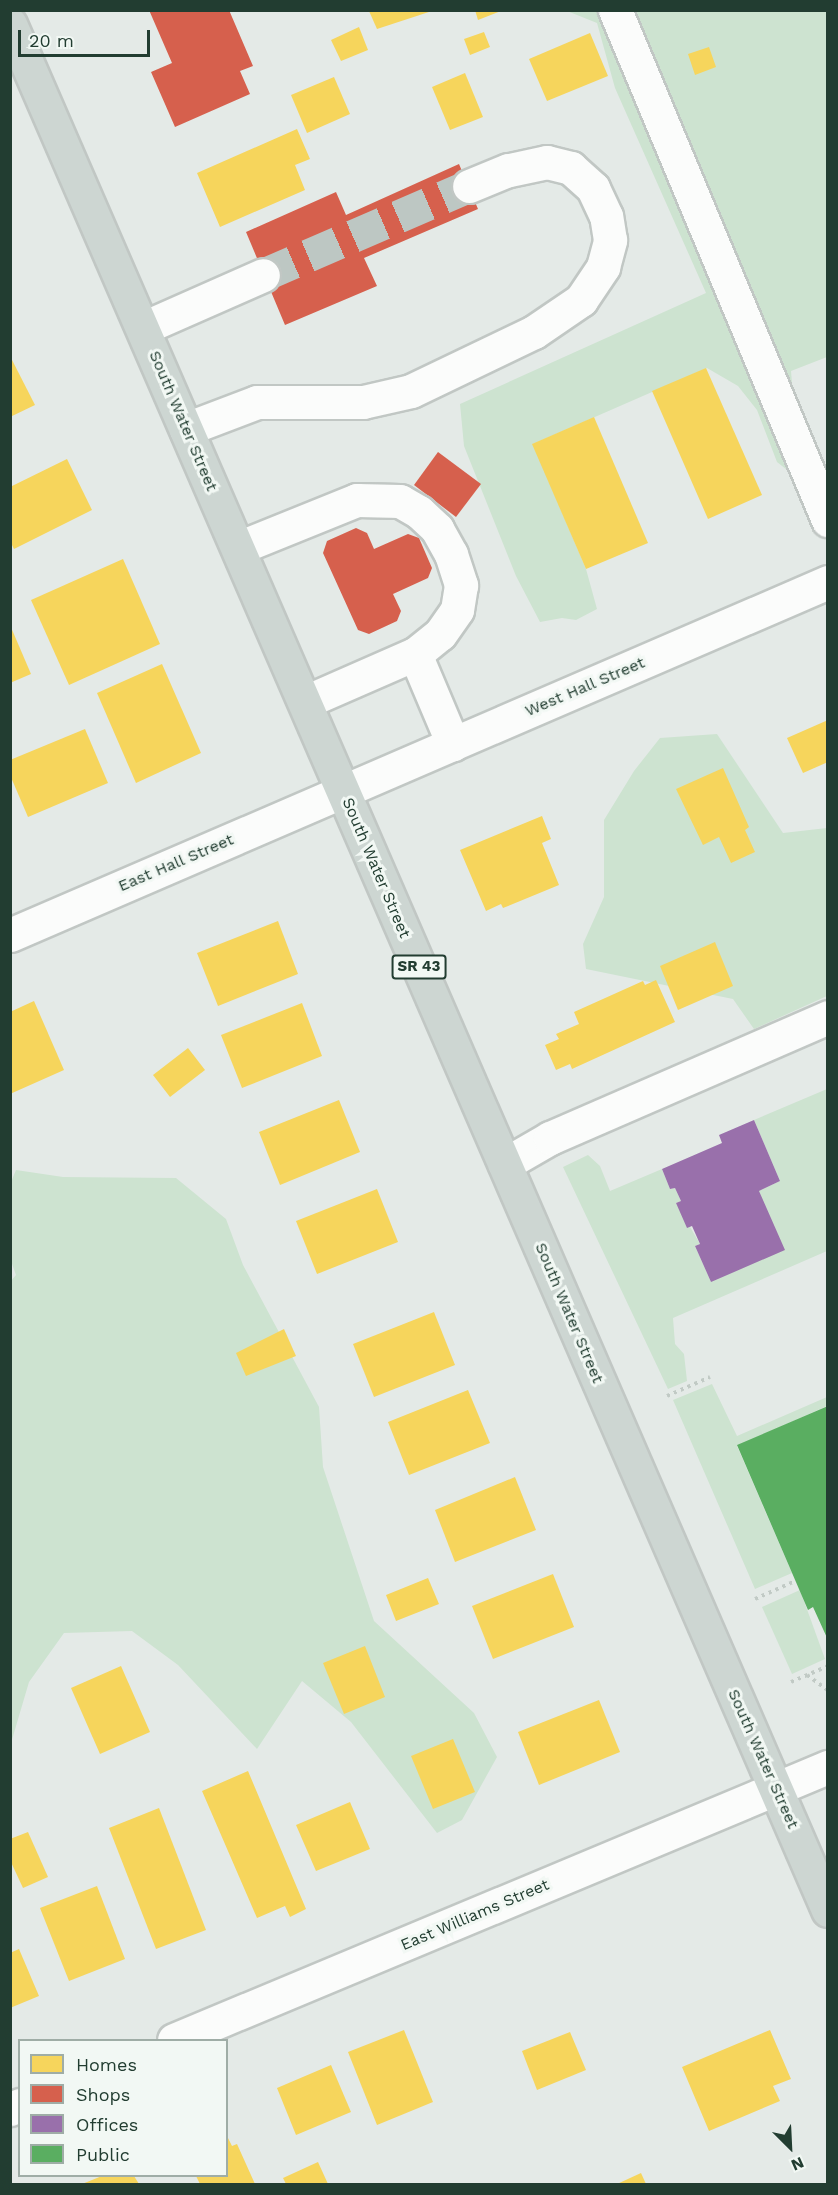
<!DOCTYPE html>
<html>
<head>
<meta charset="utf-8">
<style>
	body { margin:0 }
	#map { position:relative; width:838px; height:2195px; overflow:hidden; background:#e4eae7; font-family:"Work Sans",sans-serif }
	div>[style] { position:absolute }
	.green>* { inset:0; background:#cde3d0 }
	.homes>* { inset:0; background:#f6d55c }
	.shops>* { inset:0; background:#d6604d }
	.offices>* { inset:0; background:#9970ab }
	.public>* { inset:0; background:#5aae61 }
	.minor-tunnel>* { height:33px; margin-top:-16.5px; transform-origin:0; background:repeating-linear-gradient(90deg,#bdc7c3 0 33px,transparent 0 49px) }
	.path>* { height:4px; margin-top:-2px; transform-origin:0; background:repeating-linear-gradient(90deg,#c1cac5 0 3px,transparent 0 7.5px) }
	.roads { filter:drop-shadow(2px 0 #c1c7c4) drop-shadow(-2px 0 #c1c7c4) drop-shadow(0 2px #c1c7c4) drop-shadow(0 -2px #c1c7c4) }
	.minor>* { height:33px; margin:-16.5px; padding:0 16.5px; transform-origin:16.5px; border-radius:16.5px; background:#fbfcfb }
	.major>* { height:33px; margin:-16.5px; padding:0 16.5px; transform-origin:16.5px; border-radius:16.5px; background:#cdd6d2 }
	span { translate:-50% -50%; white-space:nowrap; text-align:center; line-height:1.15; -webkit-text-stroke:6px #f2f8f4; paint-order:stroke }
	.shield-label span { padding:2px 4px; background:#f2f8f4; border:2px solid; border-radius:4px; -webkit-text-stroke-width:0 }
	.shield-label { font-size:15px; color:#223d31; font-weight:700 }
	.street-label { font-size:16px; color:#223d31 }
	.frame { position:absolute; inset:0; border:12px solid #223d31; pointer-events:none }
	.legend { position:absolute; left:18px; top:2039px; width:210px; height:138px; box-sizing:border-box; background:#f2f8f4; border:2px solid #9fada6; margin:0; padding:8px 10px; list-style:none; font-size:18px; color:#223d31 }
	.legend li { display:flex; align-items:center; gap:12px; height:30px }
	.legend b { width:30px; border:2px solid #9fada6 }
	.north { position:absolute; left:760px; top:2117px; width:60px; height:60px; -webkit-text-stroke:4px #f2f8f4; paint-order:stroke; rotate:156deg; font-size:16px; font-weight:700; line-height:24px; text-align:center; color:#223d31 }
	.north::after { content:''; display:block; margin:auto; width:21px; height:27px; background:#223d31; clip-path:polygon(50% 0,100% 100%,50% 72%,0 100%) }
	.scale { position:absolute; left:18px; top:30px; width:132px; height:27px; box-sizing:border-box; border:3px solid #223d31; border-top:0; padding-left:8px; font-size:18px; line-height:21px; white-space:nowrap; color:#223d31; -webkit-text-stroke:4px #f2f8f4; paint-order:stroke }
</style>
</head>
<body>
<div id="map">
	<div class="green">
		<div style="clip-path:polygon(567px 11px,827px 11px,827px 357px,791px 371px,800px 480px,777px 462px,757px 410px,738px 386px,707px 368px,533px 444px,586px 569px,597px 609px,576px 620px,562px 618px,540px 622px,516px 576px,464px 446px,460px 404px,706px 293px,615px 88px,597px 23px)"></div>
		<div style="clip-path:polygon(717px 734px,783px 833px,827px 828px,827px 996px,754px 1029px,733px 999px,586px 969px,583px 944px,604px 897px,604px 820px,634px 771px,660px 738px)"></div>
		<div style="clip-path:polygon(827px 1089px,827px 1251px,673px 1318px,675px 1344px,684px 1354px,687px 1381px,668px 1389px,563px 1167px,588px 1155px,600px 1166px,610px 1191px,662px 1169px,670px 1189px,675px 1188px,681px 1201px,676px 1203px,700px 1244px,695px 1246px,711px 1282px,759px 1191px,780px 1181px,754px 1120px)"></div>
		<div style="clip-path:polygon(16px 1170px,63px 1177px,176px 1178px,226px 1219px,243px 1265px,319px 1407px,323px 1467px,374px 1621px,474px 1713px,497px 1757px,462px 1820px,437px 1833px,351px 1722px,302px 1681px,257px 1749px,178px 1665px,132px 1631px,64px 1633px,29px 1682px,11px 1743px,10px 1282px,16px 1275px,11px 1261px,11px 1182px)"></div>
		<div style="clip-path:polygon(712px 1384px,737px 1436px,827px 1397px,827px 1406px,737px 1446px,792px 1573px,755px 1589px,673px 1400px)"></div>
		<div style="clip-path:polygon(800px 1590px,825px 1659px,792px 1674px,762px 1607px)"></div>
	</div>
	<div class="homes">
		<div style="clip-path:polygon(475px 10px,501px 10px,501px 11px,478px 20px)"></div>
		<div style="clip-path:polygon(369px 11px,432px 11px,377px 29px)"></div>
		<div style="clip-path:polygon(359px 27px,368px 50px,341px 61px,331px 40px)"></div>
		<div style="clip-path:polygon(484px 32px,490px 47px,470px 55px,464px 39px)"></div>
		<div style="clip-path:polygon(590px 33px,608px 76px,547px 101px,529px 59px)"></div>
		<div style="clip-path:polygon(709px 47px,716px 67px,695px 75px,688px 54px)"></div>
		<div style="clip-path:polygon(465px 73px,483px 117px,450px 130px,432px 87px)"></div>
		<div style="clip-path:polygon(334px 77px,350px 114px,307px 133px,291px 95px)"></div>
		<div style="clip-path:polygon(297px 129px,310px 159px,295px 165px,305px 190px,220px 227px,197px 173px)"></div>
		<div style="clip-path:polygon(10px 356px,35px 405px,10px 417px)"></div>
		<div style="clip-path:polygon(706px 368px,762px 495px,708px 519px,652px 391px)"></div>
		<div style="clip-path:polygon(594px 417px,648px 543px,586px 569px,532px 444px)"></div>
		<div style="clip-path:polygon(67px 459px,92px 510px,14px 549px,10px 541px,10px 487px)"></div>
		<div style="clip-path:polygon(123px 559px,160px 644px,69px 685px,31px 600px)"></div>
		<div style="clip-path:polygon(10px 625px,31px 674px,10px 683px)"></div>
		<div style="clip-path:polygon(162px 664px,201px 753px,136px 783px,97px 693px)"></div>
		<div style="clip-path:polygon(828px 720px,828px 762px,803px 773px,787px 738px)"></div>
		<div style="clip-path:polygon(85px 729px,108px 783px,28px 817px,10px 775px,10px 760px)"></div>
		<div style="clip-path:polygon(723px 768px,749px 827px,745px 830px,755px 852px,731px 863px,719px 837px,703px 845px,676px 789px)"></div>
		<div style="clip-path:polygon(542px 816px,551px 839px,542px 843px,559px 885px,503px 908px,501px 904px,486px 911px,460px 850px)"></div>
		<div style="clip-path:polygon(278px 921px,298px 974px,218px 1006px,197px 953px)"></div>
		<div style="clip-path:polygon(715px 942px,733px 986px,678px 1010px,660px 966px)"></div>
		<div style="clip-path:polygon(656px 980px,675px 1022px,572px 1069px,570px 1064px,556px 1070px,545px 1045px,559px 1039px,556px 1034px,579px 1024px,574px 1012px,643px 981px,645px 985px)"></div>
		<div style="clip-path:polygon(34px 1001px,64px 1070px,10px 1094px,10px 1012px)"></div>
		<div style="clip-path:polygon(302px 1003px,322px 1056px,242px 1088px,221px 1035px)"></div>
		<div style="clip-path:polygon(188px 1048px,205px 1070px,170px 1097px,153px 1075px)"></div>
		<div style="clip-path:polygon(339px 1100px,360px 1152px,280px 1185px,259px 1132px)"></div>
		<div style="clip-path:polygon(377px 1189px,398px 1242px,317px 1274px,296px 1221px)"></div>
		<div style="clip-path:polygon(434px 1312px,455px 1365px,374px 1397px,353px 1344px)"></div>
		<div style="clip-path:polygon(284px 1329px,296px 1356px,246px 1376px,236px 1353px)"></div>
		<div style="clip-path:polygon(468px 1390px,490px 1443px,409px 1475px,388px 1422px)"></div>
		<div style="clip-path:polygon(515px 1477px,536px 1530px,455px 1562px,435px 1510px)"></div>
		<div style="clip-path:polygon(553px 1574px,574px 1627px,493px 1659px,472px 1606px)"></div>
		<div style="clip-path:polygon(428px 1578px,439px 1604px,396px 1621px,386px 1595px)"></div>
		<div style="clip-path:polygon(365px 1646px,385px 1697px,344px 1714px,323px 1663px)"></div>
		<div style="clip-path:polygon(121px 1666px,150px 1732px,100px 1754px,71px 1688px)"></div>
		<div style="clip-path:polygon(599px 1700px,620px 1752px,539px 1785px,518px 1732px)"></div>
		<div style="clip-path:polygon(453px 1739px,475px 1792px,433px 1809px,411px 1756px)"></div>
		<div style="clip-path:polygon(248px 1771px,306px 1909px,290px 1917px,285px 1906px,257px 1918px,202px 1791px)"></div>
		<div style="clip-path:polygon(350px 1802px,370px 1849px,316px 1871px,296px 1825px)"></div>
		<div style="clip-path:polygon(159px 1808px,206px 1930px,156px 1949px,109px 1828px)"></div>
		<div style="clip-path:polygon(28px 1832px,48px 1877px,23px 1888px,10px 1860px,10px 1839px)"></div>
		<div style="clip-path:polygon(97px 1886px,125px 1959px,69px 1981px,40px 1908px)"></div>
		<div style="clip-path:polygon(19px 1949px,39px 1996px,10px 2008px,10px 1953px)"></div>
		<div style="clip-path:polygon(404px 2030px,433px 2102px,377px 2125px,348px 2052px)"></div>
		<div style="clip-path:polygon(770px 2030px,791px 2079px,773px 2086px,780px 2101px,709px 2131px,682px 2067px)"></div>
		<div style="clip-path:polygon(570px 2032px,586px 2070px,537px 2090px,522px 2051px)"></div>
		<div style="clip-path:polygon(331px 2065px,351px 2112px,296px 2135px,277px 2088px)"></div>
		<div style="clip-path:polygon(226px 2134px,232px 2146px,237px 2144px,255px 2184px,200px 2184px,196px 2176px,226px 2176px)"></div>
		<div style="clip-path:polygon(318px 2162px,328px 2184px,286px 2184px,283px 2178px)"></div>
		<div style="clip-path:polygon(641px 2173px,646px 2184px,617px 2184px)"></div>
		<div style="clip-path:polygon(102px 2176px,134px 2176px,139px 2184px,82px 2184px)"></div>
	</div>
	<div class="shops">
		<div style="clip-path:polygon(149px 10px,229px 10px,253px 66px,240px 71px,250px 94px,175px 127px,151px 72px,172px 63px)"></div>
		<div style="clip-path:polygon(459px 164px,478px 209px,364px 258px,377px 286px,285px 325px,246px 232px,336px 192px,346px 215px)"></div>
		<div style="clip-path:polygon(438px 452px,481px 484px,456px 517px,414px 485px)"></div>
		<div style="clip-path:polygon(356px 528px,367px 533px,374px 549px,408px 534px,419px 538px,432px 568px,428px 578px,393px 594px,401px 611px,397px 621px,369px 634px,358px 630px,323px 553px,327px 541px)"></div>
	</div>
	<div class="offices">
		<div style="clip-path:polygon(754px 1120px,780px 1181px,759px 1191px,785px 1250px,711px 1282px,695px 1246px,700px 1244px,692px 1226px,687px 1228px,676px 1203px,681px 1201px,675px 1188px,670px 1189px,662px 1169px,722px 1143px,719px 1135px)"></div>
	</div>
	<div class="public">
		<div style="clip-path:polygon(828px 1406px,828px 1640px,813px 1607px,808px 1610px,737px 1445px)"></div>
	</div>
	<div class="minor-tunnel">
		<div style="left:263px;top:275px;width:224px;rotate:-23.4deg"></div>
	</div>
	<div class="path">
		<div style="left:667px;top:1396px;width:47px;rotate:-23.8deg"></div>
		<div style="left:755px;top:1599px;width:44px;rotate:-24.2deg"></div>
		<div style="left:807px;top:1675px;width:26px;rotate:36deg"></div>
		<div style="left:791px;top:1682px;width:40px;rotate:-23.4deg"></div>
	</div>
	<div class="roads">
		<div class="minor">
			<div style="left:615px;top:10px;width:553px;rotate:67.33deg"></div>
			<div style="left:143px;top:328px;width:131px;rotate:-23.8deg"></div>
			<div style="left:186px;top:429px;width:76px;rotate:-20.8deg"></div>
			<div style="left:257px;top:402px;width:106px"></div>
			<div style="left:363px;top:402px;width:49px;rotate:-12.9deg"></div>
			<div style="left:411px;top:391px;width:136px;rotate:-25.6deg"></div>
			<div style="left:534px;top:332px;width:57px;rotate:-34.2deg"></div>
			<div style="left:581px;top:300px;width:40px;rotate:-56deg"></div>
			<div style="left:603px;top:267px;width:28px;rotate:-75deg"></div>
			<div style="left:610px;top:240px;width:24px;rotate:-99deg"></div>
			<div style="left:606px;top:216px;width:31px;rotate:-115deg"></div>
			<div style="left:593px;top:188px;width:30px;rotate:-138deg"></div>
			<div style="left:571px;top:168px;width:25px;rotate:-166deg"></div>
			<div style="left:547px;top:162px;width:40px;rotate:168deg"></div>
			<div style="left:508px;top:170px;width:42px;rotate:157.7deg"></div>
			<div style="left:238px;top:548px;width:128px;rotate:-22deg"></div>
			<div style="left:357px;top:500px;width:43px;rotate:1.3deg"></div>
			<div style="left:400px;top:501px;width:22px;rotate:30deg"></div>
			<div style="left:419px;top:512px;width:25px;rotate:43deg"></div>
			<div style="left:437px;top:529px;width:29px;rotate:61deg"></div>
			<div style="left:451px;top:554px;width:33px;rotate:72deg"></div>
			<div style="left:461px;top:585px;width:25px;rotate:99deg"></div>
			<div style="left:457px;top:610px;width:29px;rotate:125deg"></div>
			<div style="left:440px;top:634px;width:32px;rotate:141deg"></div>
			<div style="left:305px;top:702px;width:120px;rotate:-23.6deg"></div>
			<div style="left:415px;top:654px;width:98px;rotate:67.1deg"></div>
			<div style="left:10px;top:935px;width:891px;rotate:-23.34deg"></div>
			<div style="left:505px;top:1164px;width:52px;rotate:-30deg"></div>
			<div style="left:550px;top:1138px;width:303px;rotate:-23.5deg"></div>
			<div style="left:174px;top:2040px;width:709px;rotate:-22.66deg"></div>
			<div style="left:10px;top:2109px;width:11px;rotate:-22deg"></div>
		</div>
		<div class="major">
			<div style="left:10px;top:24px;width:2056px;rotate:66.55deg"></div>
		</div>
	</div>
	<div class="shield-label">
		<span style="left:419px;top:967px">SR 43</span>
	</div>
	<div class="street-label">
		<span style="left:183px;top:421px;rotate:67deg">South Water Street</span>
		<span style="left:585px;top:687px;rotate:-23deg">West Hall Street</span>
		<span style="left:176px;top:863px;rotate:-23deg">East Hall Street</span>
		<span style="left:376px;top:868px;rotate:67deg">South Water Street</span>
		<span style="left:569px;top:1313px;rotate:67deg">South Water Street</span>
		<span style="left:763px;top:1759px;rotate:66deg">South Water Street</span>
		<span style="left:475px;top:1915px;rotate:-23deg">East Williams Street</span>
	</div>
	<div class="frame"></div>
	<ul class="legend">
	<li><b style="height:16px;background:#f6d55c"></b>Homes</li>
	<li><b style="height:16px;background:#d6604d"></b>Shops</li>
	<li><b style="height:16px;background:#9970ab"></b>Offices</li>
	<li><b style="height:16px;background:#5aae61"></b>Public</li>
	</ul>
	<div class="north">N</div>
	<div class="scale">20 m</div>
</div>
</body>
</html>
